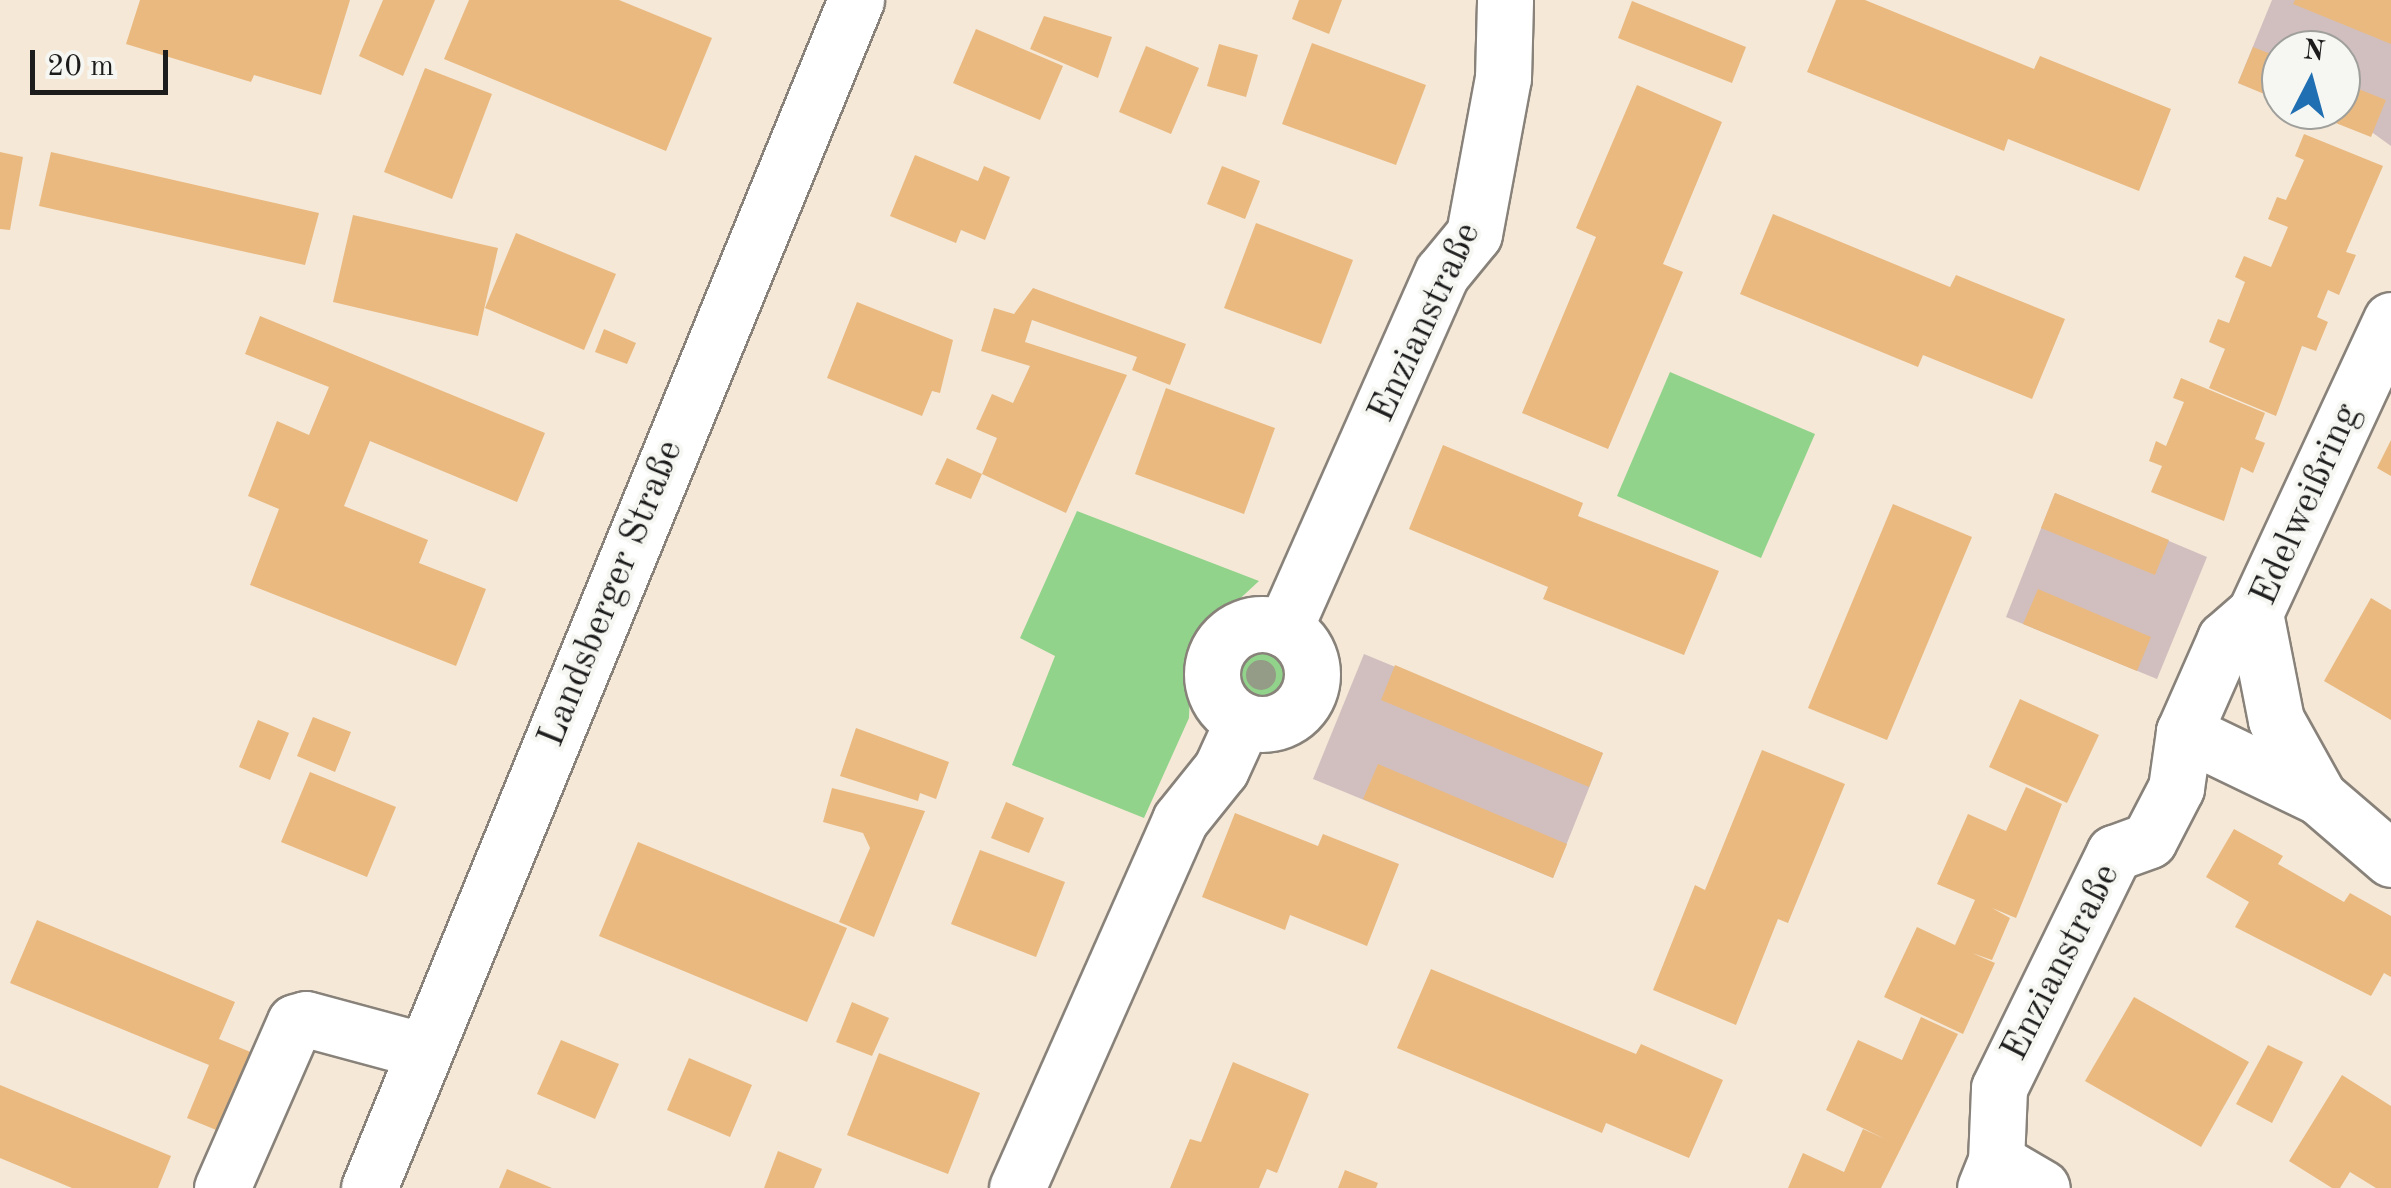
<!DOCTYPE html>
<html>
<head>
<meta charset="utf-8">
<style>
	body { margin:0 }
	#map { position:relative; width:2391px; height:1188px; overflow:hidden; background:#f5e8d7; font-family:"Old Standard TT",serif }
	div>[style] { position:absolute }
	.industrial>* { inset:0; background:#d1bfbf }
	.green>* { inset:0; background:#91d38b }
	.round { border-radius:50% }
	.building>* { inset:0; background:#e9b980 }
	.roads { filter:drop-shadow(2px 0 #88827a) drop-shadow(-2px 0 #88827a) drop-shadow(0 2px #88827a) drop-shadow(0 -2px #88827a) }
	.minor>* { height:55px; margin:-27.5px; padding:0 27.5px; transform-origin:27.5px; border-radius:27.5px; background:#fff }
	.minor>.ring { margin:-27.5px; padding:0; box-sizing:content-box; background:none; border:55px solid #fff; border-radius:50% }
	.trees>* { width:30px; height:30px; margin:-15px; border-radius:50%; background:#949b86 }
	span { translate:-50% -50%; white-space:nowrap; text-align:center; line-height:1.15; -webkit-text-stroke:8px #f6f6f2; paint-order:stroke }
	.street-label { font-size:38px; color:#1c1c1c }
	.north { position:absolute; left:2261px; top:30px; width:100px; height:100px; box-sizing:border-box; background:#f6f6f2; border:2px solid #9f9f9c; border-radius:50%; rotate:6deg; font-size:28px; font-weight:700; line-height:40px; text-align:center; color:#1c1c1c }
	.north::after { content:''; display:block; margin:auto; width:35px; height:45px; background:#1f6fb2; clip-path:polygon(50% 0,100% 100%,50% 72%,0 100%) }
	.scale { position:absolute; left:30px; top:50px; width:138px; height:45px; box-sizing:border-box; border:5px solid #1c1c1c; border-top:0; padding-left:12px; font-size:30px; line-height:35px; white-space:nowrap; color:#1c1c1c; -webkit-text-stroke:8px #f6f6f2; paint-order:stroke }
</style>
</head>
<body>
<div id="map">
	<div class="industrial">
		<div style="clip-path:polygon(2272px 0,2391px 0,2391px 146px,2341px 110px,2341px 50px,2281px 50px,2281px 100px,2238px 83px)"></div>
		<div style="clip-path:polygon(2055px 493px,2207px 557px,2157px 679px,2006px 617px)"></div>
		<div style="clip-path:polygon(1364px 654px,1603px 753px,1553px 878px,1313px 779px)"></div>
	</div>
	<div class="green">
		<div style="clip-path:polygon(1670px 372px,1815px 434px,1761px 558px,1617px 496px)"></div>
		<div style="clip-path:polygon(1077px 511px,1259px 581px,1192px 643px,1189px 718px,1144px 818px,1012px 765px,1055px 656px,1020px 638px)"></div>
		<div class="round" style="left:1234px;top:647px;width:54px;height:54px"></div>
	</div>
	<div class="building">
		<div style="clip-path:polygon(140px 0,350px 0,321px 95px,254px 75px,251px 82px,126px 44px)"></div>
		<div style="clip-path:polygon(383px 0,435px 0,403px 76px,359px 56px)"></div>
		<div style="clip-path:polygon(469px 0,619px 0,712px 38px,666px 151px,444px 59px)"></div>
		<div style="clip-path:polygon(1299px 0,1342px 0,1329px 34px,1292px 19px)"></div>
		<div style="clip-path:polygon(1836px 0,1865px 0,2034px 69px,2040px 56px,2171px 109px,2139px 191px,2008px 139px,2004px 151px,1807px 72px)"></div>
		<div style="clip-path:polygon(2295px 0,2391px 0,2391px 44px,2293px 4px)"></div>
		<div style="clip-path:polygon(1632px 1px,1746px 47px,1732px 83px,1618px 38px)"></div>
		<div style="clip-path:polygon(1044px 16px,1112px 37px,1098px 78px,1030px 49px)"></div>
		<div style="clip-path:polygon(976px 29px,1063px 66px,1040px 120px,953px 83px)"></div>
		<div style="clip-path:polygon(1312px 43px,1426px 85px,1396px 165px,1282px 124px)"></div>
		<div style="clip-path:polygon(1219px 44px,1258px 55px,1246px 97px,1207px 86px)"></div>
		<div style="clip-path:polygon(1146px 46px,1199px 68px,1171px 134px,1119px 112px)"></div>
		<div style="clip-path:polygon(2253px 47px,2281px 58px,2281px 101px,2238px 83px)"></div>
		<div style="clip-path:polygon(425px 68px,492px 94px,452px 199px,384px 172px)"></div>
		<div style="clip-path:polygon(2341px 82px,2386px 100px,2371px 137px,2303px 110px,2341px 110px)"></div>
		<div style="clip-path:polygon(1637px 85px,1722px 122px,1663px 264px,1683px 272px,1608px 449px,1522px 413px,1596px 237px,1576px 228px)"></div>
		<div style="clip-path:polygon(2304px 134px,2383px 166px,2346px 252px,2356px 255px,2339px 295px,2328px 290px,2317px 317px,2328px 322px,2316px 351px,2302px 346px,2276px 416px,2209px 388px,2225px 349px,2209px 342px,2218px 319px,2229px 323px,2245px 282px,2235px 277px,2244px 256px,2271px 267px,2288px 227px,2268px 219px,2277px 197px,2286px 200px,2304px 160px,2295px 156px)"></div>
		<div style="clip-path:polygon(0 152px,23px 157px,10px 230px,0 229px)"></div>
		<div style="clip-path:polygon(51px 152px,319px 213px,305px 265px,39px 206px)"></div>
		<div style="clip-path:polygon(915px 155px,978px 181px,984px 166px,1010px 177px,985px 240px,961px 230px,956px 243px,890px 216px)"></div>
		<div style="clip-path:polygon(1222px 166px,1260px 181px,1245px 219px,1207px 204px)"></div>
		<div style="clip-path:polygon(1773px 214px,1950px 287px,1956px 275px,2065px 319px,2032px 399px,1923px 355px,1918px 367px,1740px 294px)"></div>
		<div style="clip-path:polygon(353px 215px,498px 248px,478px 336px,333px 302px)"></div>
		<div style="clip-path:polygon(1256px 223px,1353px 260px,1321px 344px,1224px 308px)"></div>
		<div style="clip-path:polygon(516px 233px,616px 274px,584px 350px,485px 308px)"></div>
		<div style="clip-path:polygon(1033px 288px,1186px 344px,1170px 385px,1132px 370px,1137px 357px,1032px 320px,1025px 342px,1127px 375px,1066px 513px,982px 474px,997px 438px,976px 429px,992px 394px,1013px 403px,1030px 366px,981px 351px,994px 308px,1014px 314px)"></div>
		<div style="clip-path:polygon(857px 302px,953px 340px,940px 393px,932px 391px,922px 416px,827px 378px)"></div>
		<div style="clip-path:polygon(260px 316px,545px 433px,517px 502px,370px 441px,344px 506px,428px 540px,419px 563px,486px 589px,456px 666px,250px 585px,279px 509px,248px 496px,277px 421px,309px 435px,329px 387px,245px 354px)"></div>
		<div style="clip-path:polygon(604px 329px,636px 343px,627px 364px,595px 352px)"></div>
		<div style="clip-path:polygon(2181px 378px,2265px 413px,2255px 439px,2265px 443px,2253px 473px,2241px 467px,2224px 521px,2151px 492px,2162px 466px,2149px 461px,2156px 441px,2166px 446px,2184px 402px,2173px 398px)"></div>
		<div style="clip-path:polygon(1166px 388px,1275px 428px,1244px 514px,1135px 474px)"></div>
		<div style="clip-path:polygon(2391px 440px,2391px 476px,2377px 468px)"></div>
		<div style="clip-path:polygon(1443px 445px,1583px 503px,1578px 516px,1719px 571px,1684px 655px,1543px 599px,1548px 587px,1409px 529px)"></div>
		<div style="clip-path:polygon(947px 458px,982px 474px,971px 499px,935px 484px)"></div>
		<div style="clip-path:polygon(2055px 493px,2169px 540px,2155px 575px,2041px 528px)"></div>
		<div style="clip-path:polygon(1893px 504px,1972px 537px,1887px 740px,1808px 708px)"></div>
		<div style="clip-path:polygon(2038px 589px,2151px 637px,2137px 671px,2023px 624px)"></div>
		<div style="clip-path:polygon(2371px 598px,2391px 610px,2391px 720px,2324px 681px)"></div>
		<div style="clip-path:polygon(1395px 665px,1603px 753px,1589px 787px,1381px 700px)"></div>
		<div style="clip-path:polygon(2020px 699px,2099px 735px,2067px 803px,1989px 767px)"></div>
		<div style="clip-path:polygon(313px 717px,351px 732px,335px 772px,297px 756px)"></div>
		<div style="clip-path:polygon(258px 720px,289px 733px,270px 780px,239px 767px)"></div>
		<div style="clip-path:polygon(856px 728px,949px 762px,936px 799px,920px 793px,918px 801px,840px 776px)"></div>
		<div style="clip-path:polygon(1762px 750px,1845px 784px,1788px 923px,1778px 919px,1736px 1025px,1653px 990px,1695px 885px,1705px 890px)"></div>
		<div style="clip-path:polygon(1378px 764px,1567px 844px,1553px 878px,1363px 799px)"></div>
		<div style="clip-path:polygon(310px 772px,396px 807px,367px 877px,281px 842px)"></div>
		<div style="clip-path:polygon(2026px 787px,2062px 804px,2016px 918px,1992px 908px,2010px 918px,1992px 960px,1972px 953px,1995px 963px,1963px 1034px,1884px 997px,1917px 927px,1955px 945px,1975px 900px,1937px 884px,1968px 814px,2006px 831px)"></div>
		<div style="clip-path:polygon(832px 788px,925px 811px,874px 937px,839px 922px,870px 848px,863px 833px,823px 822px)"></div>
		<div style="clip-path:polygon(1006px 802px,1044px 818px,1029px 853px,991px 838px)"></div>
		<div style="clip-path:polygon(1235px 813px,1318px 846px,1323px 834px,1399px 864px,1367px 946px,1290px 915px,1285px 930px,1202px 897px)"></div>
		<div style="clip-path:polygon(2234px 829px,2283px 856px,2278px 864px,2344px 902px,2350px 893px,2391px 916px,2391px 977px,2384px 973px,2371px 996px,2235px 927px,2249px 902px,2206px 877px)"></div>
		<div style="clip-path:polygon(638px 842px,847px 928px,807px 1022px,599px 936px)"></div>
		<div style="clip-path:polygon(980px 850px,1065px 882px,1036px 957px,951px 924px)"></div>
		<div style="clip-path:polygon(37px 920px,235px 1002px,219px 1039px,258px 1055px,226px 1134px,187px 1118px,209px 1065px,10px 983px)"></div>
		<div style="clip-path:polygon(1431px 969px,1636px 1054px,1641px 1044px,1723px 1080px,1689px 1158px,1606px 1123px,1602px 1133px,1397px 1048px)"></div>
		<div style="clip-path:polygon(2134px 997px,2249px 1062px,2201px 1147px,2085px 1081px)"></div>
		<div style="clip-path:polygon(852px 1002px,889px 1018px,872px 1056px,836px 1042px)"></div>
		<div style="clip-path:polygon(1921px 1017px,1958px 1034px,1881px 1188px,1788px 1188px,1803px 1153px,1844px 1172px,1863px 1129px,1885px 1139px,1826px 1110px,1858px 1040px,1902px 1060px)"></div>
		<div style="clip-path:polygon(561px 1040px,619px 1064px,595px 1119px,537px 1094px)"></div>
		<div style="clip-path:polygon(2268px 1045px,2303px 1062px,2272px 1123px,2236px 1104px)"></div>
		<div style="clip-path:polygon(879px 1053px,980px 1093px,948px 1174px,847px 1135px)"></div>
		<div style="clip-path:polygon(689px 1058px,752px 1085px,730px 1137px,667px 1110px)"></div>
		<div style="clip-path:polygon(1233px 1062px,1309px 1094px,1277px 1173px,1267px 1169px,1259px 1188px,1170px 1188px,1190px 1139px,1201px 1142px)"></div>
		<div style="clip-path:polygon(2342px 1075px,2391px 1106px,2391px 1188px,2376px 1188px,2350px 1172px,2340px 1188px,2332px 1188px,2289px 1161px)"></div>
		<div style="clip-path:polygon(0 1085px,171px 1156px,158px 1188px,72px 1188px,0 1158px)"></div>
		<div style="clip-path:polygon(778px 1151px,822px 1169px,814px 1188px,764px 1188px)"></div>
		<div style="clip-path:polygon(507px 1169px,552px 1188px,499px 1188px)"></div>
		<div style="clip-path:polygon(1345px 1170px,1378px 1183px,1376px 1188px,1338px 1188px)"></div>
	</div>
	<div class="roads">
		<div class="minor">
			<div style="left:2391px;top:320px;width:323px;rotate:114.9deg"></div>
			<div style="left:2255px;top:613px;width:109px;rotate:78.9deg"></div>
			<div style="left:2276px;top:720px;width:88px;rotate:60.8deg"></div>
			<div style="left:2319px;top:797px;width:95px;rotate:40.7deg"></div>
			<div style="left:2255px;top:613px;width:40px;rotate:139deg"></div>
			<div style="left:2225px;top:639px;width:102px;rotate:113.8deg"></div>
			<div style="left:2184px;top:732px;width:150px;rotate:25.7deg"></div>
			<div class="ring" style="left:1212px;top:624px;width:45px;height:45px"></div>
			<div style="left:1284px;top:629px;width:389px;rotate:-66.1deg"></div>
			<div style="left:1442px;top:273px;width:50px;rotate:-50.6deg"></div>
			<div style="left:1474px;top:234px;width:159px;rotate:-79.5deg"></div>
			<div style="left:1503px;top:78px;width:78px;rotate:-88.5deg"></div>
			<div style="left:1996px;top:1161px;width:53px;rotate:30.4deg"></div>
			<div style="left:222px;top:1188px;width:181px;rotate:-66.3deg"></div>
			<div style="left:295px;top:1022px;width:11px;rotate:-15deg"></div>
			<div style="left:306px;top:1019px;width:123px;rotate:15.1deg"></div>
			<div style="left:369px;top:1188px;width:1284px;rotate:-67.71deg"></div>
			<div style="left:1017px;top:1188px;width:402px;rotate:-66.1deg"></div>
			<div style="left:1180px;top:820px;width:65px;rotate:-51.2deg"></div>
			<div style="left:1221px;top:769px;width:53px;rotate:-65.4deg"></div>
			<div style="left:1985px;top:1188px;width:29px;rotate:-68deg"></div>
			<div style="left:1996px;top:1161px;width:73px;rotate:-87.6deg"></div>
			<div style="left:1999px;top:1088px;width:262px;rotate:-63.9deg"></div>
			<div style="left:2114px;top:853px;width:37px;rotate:-20deg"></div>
			<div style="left:2149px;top:840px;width:59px;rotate:-62.6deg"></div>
			<div style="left:2176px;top:788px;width:57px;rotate:-81.9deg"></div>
		</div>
	</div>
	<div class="trees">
		<div style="left:1261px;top:675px"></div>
	</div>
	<div class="street-label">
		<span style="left:1426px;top:323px;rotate:-65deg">Enzianstraße</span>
		<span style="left:2307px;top:505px;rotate:-66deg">Edelweißring</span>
		<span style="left:612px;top:594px;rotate:-68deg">Landsberger Straße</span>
		<span style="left:2062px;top:963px;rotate:-63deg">Enzianstraße</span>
	</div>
	<div class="north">N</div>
	<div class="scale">20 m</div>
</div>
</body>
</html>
